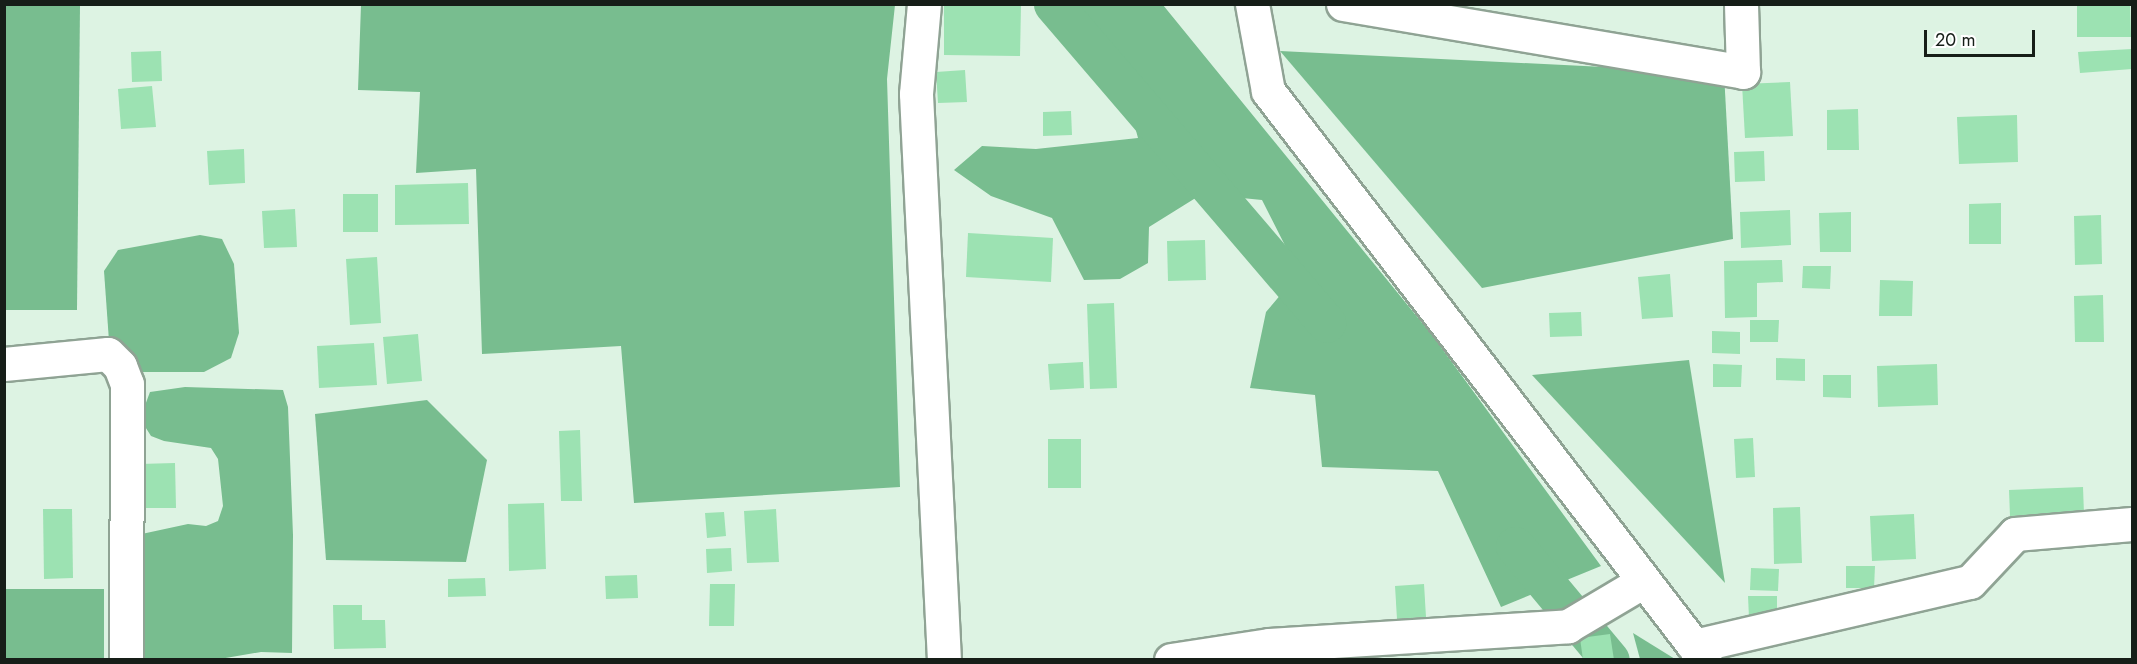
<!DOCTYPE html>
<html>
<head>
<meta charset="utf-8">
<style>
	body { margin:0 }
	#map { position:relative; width:2137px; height:664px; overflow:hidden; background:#ddf3e3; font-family:Jost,sans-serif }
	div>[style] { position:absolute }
	.water>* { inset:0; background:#78bd8f }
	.canal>* { height:39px; margin:-19.5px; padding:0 19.5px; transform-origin:19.5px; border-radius:19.5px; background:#78bd8f }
	.building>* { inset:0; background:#9ce2b2 }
	.roads { filter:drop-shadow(2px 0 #8fa394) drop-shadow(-2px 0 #8fa394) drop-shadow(0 2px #8fa394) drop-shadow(0 -2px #8fa394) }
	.minor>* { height:33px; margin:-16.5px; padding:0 16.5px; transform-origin:16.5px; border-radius:16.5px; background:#fff }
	span { translate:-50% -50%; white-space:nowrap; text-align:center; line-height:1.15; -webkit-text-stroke:6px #fff; paint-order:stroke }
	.frame { position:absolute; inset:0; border:6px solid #161e18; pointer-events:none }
	.scale { position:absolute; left:1924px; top:30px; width:111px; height:27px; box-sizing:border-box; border:3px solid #161e18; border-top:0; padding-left:8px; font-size:18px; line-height:21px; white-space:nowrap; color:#161e18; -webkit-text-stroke:4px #fff; paint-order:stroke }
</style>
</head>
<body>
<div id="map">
	<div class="water">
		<div style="clip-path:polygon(4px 5px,80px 5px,77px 310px,5px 310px)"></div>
		<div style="clip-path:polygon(361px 5px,895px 5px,887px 79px,900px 487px,634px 503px,621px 346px,482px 354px,476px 169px,416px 173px,420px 92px,358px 90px)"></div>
		<div style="clip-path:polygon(1069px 5px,1163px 5px,1432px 335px,1601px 566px,1501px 607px,1438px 471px,1322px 467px,1315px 395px,1250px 388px,1266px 312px,1299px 273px,1262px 200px,1202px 194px,1149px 227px,1148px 263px,1120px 279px,1084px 280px,1052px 218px,991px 196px,954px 170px,982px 146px,1036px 149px,1138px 138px,1122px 79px)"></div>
		<div style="clip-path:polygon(1280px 51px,1724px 73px,1733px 239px,1482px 288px)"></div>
		<div style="clip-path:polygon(200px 235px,222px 239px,234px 264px,239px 333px,231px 358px,204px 372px,139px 372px,109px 341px,104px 271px,118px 250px)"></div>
		<div style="clip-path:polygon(1689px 360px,1725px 583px,1532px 375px)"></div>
		<div style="clip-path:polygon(185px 387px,283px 390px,288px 407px,293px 535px,292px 653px,261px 652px,214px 660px,135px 660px,137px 535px,188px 524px,206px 526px,218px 521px,223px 506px,218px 459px,211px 448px,164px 441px,151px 436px,144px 425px,144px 408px,150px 392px)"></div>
		<div style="clip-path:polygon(427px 400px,487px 460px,466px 562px,326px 560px,315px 414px)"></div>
		<div style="clip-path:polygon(5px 589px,104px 589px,104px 659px,5px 659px)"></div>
		<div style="clip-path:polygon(1633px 633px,1675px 659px,1640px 659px)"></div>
	</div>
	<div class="canal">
		<div style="left:1053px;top:4px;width:420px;rotate:49.4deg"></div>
		<div style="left:1515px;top:546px;width:148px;rotate:50.2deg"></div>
	</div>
	<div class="building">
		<div style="clip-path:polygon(944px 4px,1021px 5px,1020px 56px,944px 55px)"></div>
		<div style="clip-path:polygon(2077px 4px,2130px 4px,2131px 37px,2077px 37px)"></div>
		<div style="clip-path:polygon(2132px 49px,2132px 69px,2080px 73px,2078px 52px)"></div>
		<div style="clip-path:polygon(161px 51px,162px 81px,132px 82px,131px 52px)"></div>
		<div style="clip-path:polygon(965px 70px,967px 102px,938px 103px,936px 72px)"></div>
		<div style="clip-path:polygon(1790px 82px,1793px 136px,1745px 138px,1742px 84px)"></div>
		<div style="clip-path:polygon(152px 86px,156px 127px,121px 129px,118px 89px)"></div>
		<div style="clip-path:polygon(1858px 109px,1859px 150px,1827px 150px,1827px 110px)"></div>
		<div style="clip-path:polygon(1071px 111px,1072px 135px,1043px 136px,1043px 112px)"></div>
		<div style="clip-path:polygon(2017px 115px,2018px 162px,1959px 164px,1957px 117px)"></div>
		<div style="clip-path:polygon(244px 149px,245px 183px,209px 185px,207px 151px)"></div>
		<div style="clip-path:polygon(1764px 151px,1765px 181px,1735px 182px,1734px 152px)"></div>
		<div style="clip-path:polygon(468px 183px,469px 224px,395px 225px,395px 185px)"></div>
		<div style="clip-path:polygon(343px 194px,378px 194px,378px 232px,343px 232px)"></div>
		<div style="clip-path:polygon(2001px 203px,2001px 244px,1969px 244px,1969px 204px)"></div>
		<div style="clip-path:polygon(295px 209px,297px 247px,264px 248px,262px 211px)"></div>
		<div style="clip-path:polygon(1790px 210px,1791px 245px,1741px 248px,1740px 212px)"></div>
		<div style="clip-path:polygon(1851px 212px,1851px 252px,1820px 252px,1819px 213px)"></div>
		<div style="clip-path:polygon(2101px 215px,2102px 264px,2075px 265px,2074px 216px)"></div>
		<div style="clip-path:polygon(968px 233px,1053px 238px,1051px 282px,966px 277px)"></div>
		<div style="clip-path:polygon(1205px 240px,1206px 280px,1168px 281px,1167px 241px)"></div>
		<div style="clip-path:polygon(377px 257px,381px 323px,350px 325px,346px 259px)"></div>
		<div style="clip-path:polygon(1782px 260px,1783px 282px,1757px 283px,1757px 317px,1725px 318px,1724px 261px)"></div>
		<div style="clip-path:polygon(1803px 266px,1831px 266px,1830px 289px,1802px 288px)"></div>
		<div style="clip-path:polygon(1670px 274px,1673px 317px,1642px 319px,1638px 277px)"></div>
		<div style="clip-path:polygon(1880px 280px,1913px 281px,1912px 316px,1879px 316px)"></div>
		<div style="clip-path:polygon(2103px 295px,2104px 342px,2075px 342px,2074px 296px)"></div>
		<div style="clip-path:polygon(1114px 303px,1117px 388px,1090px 389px,1087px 304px)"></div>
		<div style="clip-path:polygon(1581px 312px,1582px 336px,1550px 337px,1549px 313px)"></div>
		<div style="clip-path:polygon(1750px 320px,1779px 320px,1778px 342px,1750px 342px)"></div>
		<div style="clip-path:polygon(1712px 331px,1740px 332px,1740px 354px,1712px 353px)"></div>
		<div style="clip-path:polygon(418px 334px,422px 381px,387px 384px,383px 337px)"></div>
		<div style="clip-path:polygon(374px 343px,377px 385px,319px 388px,317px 346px)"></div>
		<div style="clip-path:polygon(1776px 358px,1805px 359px,1805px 381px,1776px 380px)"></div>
		<div style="clip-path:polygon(1083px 362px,1084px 388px,1050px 390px,1048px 364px)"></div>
		<div style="clip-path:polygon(1713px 364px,1742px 365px,1741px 387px,1713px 387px)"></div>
		<div style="clip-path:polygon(1937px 364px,1938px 405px,1878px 407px,1877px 366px)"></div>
		<div style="clip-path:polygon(1823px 375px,1851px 375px,1851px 398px,1823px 397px)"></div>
		<div style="clip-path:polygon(580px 430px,582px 501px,561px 501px,559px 431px)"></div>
		<div style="clip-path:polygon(1753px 438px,1755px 477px,1736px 478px,1734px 439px)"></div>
		<div style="clip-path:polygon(1048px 439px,1081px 439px,1081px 488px,1048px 488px)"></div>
		<div style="clip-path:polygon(175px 463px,176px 508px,140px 508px,139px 464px)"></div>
		<div style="clip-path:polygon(2083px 487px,2084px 514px,2010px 516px,2009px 490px)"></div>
		<div style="clip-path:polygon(544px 503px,546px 569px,509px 571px,508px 504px)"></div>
		<div style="clip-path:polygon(1800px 507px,1802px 563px,1774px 564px,1773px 508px)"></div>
		<div style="clip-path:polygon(43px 509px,72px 509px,73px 578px,44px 579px)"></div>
		<div style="clip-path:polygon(776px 509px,779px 562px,747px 563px,744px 511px)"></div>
		<div style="clip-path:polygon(724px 512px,726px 536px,707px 538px,705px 513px)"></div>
		<div style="clip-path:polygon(1914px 514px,1916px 559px,1872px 561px,1870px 516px)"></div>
		<div style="clip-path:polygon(731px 548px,732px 571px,707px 573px,706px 549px)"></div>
		<div style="clip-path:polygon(1846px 566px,1875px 566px,1874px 588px,1846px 588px)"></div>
		<div style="clip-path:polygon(1751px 568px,1779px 569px,1778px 591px,1750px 590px)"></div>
		<div style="clip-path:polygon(637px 575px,638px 598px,606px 599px,605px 576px)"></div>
		<div style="clip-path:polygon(485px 578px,486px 596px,448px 597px,448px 579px)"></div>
		<div style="clip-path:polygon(710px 584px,735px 584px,734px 626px,709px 626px)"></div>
		<div style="clip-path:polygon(1424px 584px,1426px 617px,1397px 619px,1395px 586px)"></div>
		<div style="clip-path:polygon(1748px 596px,1777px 596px,1777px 618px,1749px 618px)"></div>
		<div style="clip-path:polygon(333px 605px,362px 605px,362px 620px,385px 620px,386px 648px,334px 649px)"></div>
		<div style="clip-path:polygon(1610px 634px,1614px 660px,1583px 660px,1580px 638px)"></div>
	</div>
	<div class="roads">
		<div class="minor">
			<div style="left:924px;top:4px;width:90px;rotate:95.1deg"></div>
			<div style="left:916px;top:94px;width:567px;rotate:87.17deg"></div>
			<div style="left:1252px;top:4px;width:88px;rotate:79.6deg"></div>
			<div style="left:1268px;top:91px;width:717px;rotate:52.48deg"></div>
			<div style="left:1343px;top:4px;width:406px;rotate:9.6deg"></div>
			<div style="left:1743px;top:72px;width:68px;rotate:-91.7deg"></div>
			<div style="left:4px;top:364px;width:104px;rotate:-5.5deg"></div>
			<div style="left:108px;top:354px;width:17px;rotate:45deg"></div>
			<div style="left:120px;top:366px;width:19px;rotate:69deg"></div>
			<div style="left:127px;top:384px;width:276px;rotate:90.2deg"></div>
			<div style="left:1694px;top:646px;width:283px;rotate:-13.1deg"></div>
			<div style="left:1970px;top:582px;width:66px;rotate:-46.8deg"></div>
			<div style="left:2015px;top:534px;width:117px;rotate:-4.9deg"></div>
			<div style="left:1171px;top:660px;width:99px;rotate:-8.7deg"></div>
			<div style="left:1269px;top:645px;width:300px;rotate:-3.6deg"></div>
			<div style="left:1568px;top:626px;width:86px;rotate:-30.7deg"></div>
		</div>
	</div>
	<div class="frame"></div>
	<div class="scale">20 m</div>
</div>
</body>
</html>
